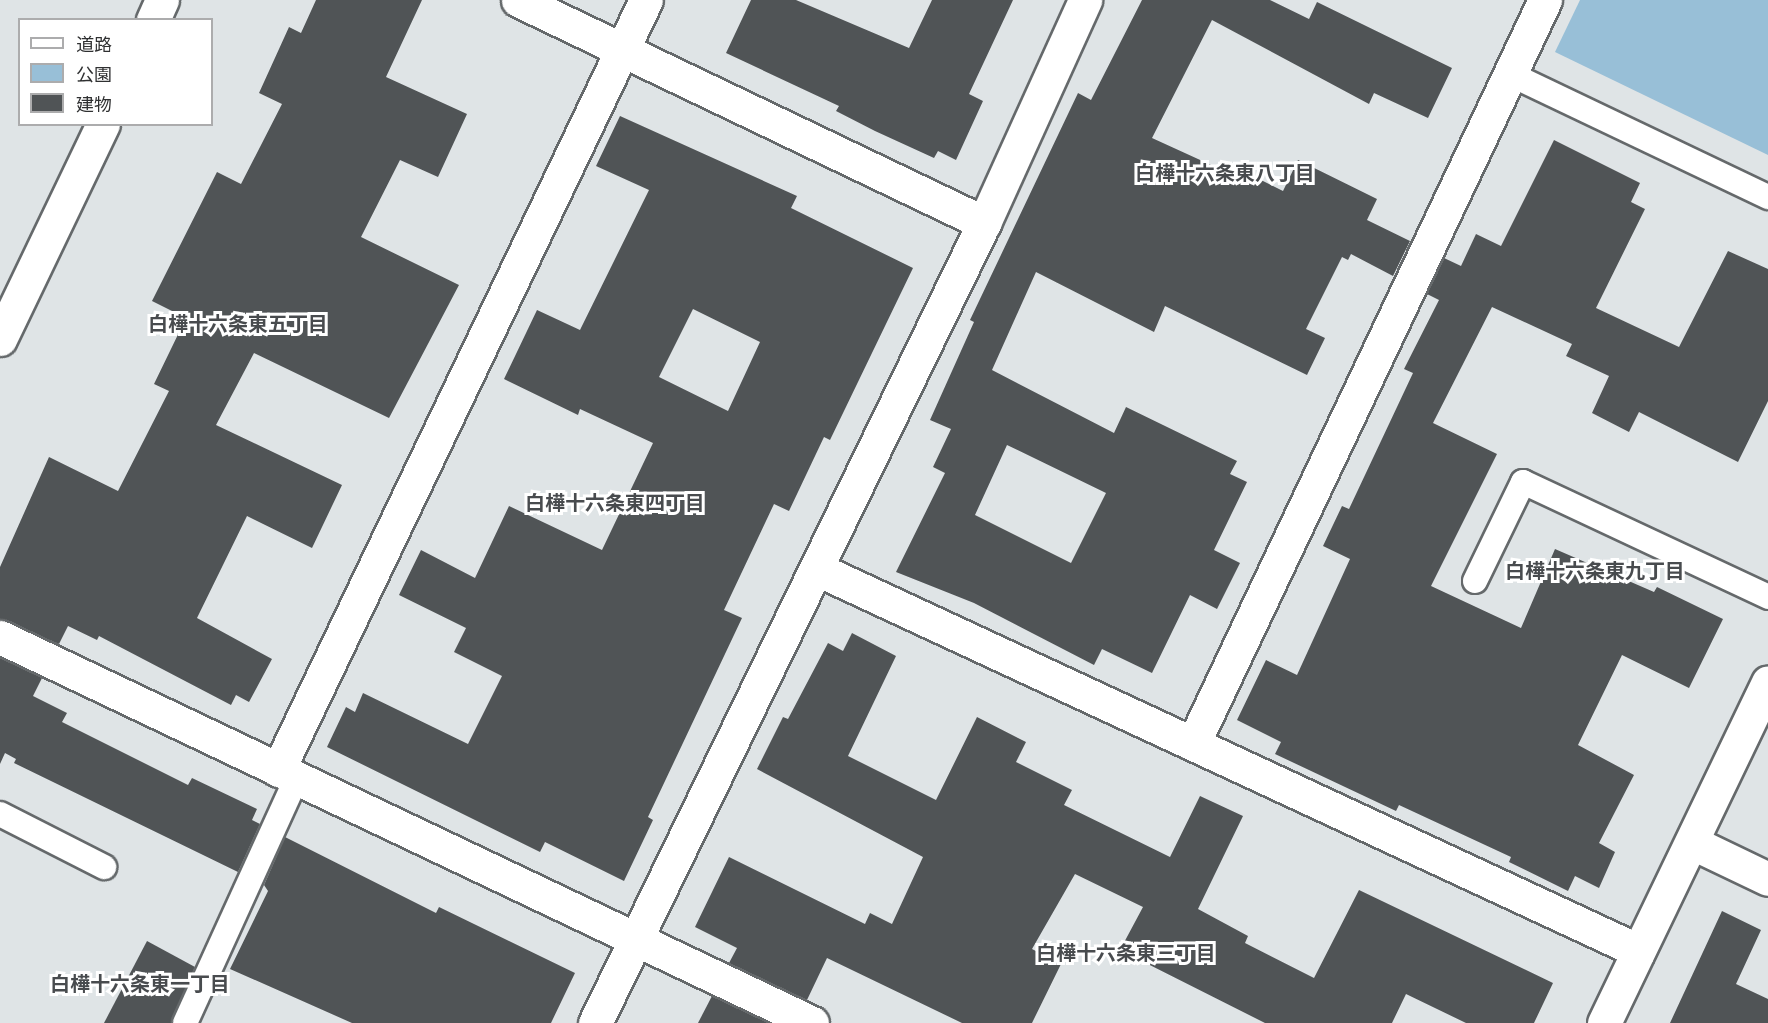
<!DOCTYPE html>
<html>
<head>
<meta charset="utf-8">
<style>
	body { margin:0 }
	#map { position:relative; width:1768px; height:1023px; overflow:hidden; background:#dfe4e6; font-family:Karla,"Noto Sans JP",sans-serif }
	div>[style] { position:absolute }
	.green>* { inset:0; background:#98bfd7 }
	.building>* { inset:0; background:#505456 }
	.roads { filter:drop-shadow(2px 0 #65696b) drop-shadow(-2px 0 #65696b) drop-shadow(0 2px #65696b) drop-shadow(0 -2px #65696b) }
	.lane>* { height:24px; margin:-12px; padding:0 12px; transform-origin:12px; border-radius:12px; background:#fff }
	.street>* { height:33px; margin:-16.5px; padding:0 16.5px; transform-origin:16.5px; border-radius:16.5px; background:#fff }
	.secondary>* { height:33px; margin:-16.5px; padding:0 16.5px; transform-origin:16.5px; border-radius:16.5px; background:#fff }
	span { translate:-50% -50%; white-space:nowrap; text-align:center; line-height:1.15; -webkit-text-stroke:6px #fff; paint-order:stroke }
	.neighbourhood-label { font-size:20px; color:#484b4e; font-weight:700 }
	.legend { position:absolute; left:18px; top:18px; width:195px; height:108px; box-sizing:border-box; background:#fff; border:2px solid #acacad; margin:0; padding:8px 10px; list-style:none; font-size:18px; color:#2f3031 }
	.legend li { display:flex; align-items:center; gap:12px; height:30px }
	.legend b { width:30px; border:2px solid #acacad }
</style>
</head>
<body>
<div id="map">
	<div class="green">
		<div style="clip-path:polygon(1580px 0,1768px 0,1768px 155px,1555px 52px)"></div>
	</div>
	<div class="building">
		<div style="clip-path:polygon(316px 0,422px 0,386px 77px,467px 114px,438px 177px,400px 160px,361px 237px,459px 285px,389px 418px,254px 353px,216px 425px,342px 485px,312px 548px,247px 516px,197px 618px,272px 659px,249px 702px,236px 695px,231px 705px,99px 636px,97px 640px,68px 626px,59px 644px,0 619px,0 567px,49px 457px,118px 491px,169px 391px,154px 384px,186px 318px,152px 301px,217px 172px,241px 184px,282px 104px,259px 93px,289px 27px,301px 33px)"></div>
		<div style="clip-path:polygon(751px 0,796px 0,909px 48px,932px 0,1013px 0,969px 94px,983px 101px,956px 160px,938px 151px,934px 158px,875px 131px,836px 111px,839px 106px,726px 53px)"></div>
		<div style="clip-path:polygon(evenodd,1142px 0,1270px 0,1309px 19px,1317px 2px,1452px 68px,1428px 118px,1374px 93px,1369px 104px,1212px 20px,1152px 138px,1244px 180px,1247px 173px,1283px 191px,1298px 160px,1377px 199px,1367px 220px,1410px 241px,1393px 276px,1351px 254px,1348px 260px,1342px 257px,1306px 329px,1325px 338px,1307px 375px,1165px 306px,1154px 332px,1036px 272px,992px 370px,1114px 433px,1126px 407px,1237px 461px,1230px 474px,1247px 482px,1214px 550px,1240px 563px,1217px 609px,1190px 595px,1152px 673px,1102px 649px,1094px 665px,974px 603px,896px 572px,945px 473px,933px 467px,951px 429px,930px 420px,974px 322px,970px 320px,1078px 93px,1091px 100px,1142px 0,1007px 445px,1106px 493px,1071px 563px,975px 515px,1007px 445px)"></div>
		<div style="clip-path:polygon(evenodd,620px 116px,797px 196px,791px 208px,913px 268px,830px 440px,824px 437px,789px 511px,774px 504px,724px 610px,742px 618px,648px 817px,653px 820px,624px 881px,545px 842px,540px 852px,327px 747px,346px 707px,355px 712px,363px 693px,468px 744px,502px 676px,454px 652px,466px 628px,399px 595px,421px 550px,475px 578px,509px 506px,602px 550px,653px 443px,580px 409px,578px 415px,504px 379px,537px 310px,580px 330px,649px 190px,596px 166px,620px 116px,693px 309px,760px 342px,728px 411px,659px 377px,693px 309px)"></div>
		<div style="clip-path:polygon(1554px 140px,1640px 183px,1631px 202px,1645px 209px,1596px 308px,1679px 347px,1728px 251px,1768px 269px,1768px 401px,1738px 462px,1639px 412px,1629px 432px,1592px 413px,1609px 376px,1566px 356px,1572px 344px,1492px 307px,1433px 423px,1497px 454px,1431px 586px,1521px 628px,1555px 549px,1654px 592px,1657px 587px,1723px 619px,1689px 688px,1622px 655px,1578px 745px,1634px 775px,1599px 843px,1615px 852px,1599px 888px,1575px 876px,1568px 891px,1509px 862px,1511px 857px,1399px 805px,1396px 811px,1275px 754px,1281px 742px,1237px 720px,1266px 660px,1297px 675px,1350px 559px,1323px 546px,1342px 506px,1349px 509px,1413px 373px,1404px 369px,1439px 300px,1427px 294px,1444px 258px,1461px 266px,1476px 234px,1501px 246px)"></div>
		<div style="clip-path:polygon(852px 633px,896px 656px,848px 756px,936px 800px,977px 717px,1026px 742px,1016px 762px,1072px 790px,1064px 805px,1170px 857px,1200px 796px,1243px 816px,1198px 909px,1248px 936px,1245px 943px,1314px 978px,1359px 890px,1553px 983px,1534px 1023px,1466px 1023px,1406px 994px,1392px 1023px,1265px 1023px,1120px 950px,1143px 907px,1075px 874px,1032px 949px,1061px 964px,1032px 1023px,962px 1023px,827px 958px,807px 1000px,729px 963px,737px 948px,695px 927px,729px 857px,865px 924px,870px 913px,892px 924px,923px 857px,757px 769px,783px 717px,788px 719px,828px 643px,843px 651px)"></div>
		<div style="clip-path:polygon(0 658px,42px 678px,33px 696px,67px 713px,62px 722px,188px 785px,192px 778px,257px 809px,252px 820px,260px 824px,238px 872px,14px 763px,16px 759px,5px 753px,0 764px)"></div>
		<div style="clip-path:polygon(285px 837px,436px 913px,439px 907px,575px 973px,551px 1023px,352px 1023px,230px 969px,268px 891px,264px 885px)"></div>
		<div style="clip-path:polygon(1722px 911px,1761px 930px,1736px 984px,1768px 999px,1768px 1023px,1670px 1023px)"></div>
		<div style="clip-path:polygon(147px 941px,195px 967px,171px 1023px,104px 1023px)"></div>
		<div style="clip-path:polygon(712px 996px,768px 1023px,698px 1023px)"></div>
	</div>
	<div class="roads">
		<div class="lane">
			<div style="left:1510px;top:74px;width:286px;rotate:25.5deg"></div>
			<div style="left:1475px;top:581px;width:110px;rotate:-64.1deg"></div>
			<div style="left:1523px;top:482px;width:271px;rotate:25.1deg"></div>
			<div style="left:0;top:814px;width:117px;rotate:27deg"></div>
			<div style="left:185px;top:1023px;width:268px;rotate:-65.5deg"></div>
		</div>
		<div class="street">
			<div style="left:518px;top:0;width:517px;rotate:25.57deg"></div>
			<div style="left:817px;top:569px;width:906px;rotate:24.93deg"></div>
			<div style="left:0;top:637px;width:899px;rotate:25.42deg"></div>
			<div style="left:1193px;top:744px;width:823px;rotate:-64.68deg"></div>
			<div style="left:278px;top:770px;width:853px;rotate:-64.46deg"></div>
			<div style="left:1693px;top:843px;width:83px;rotate:25.6deg"></div>
			<div style="left:595px;top:1023px;width:890px;rotate:-64.07deg"></div>
			<div style="left:984px;top:223px;width:245px;rotate:-65.6deg"></div>
			<div style="left:1604px;top:1023px;width:378px;rotate:-64.3deg"></div>
		</div>
		<div class="secondary">
			<div style="left:153px;top:20px;width:22px;rotate:-66deg"></div>
			<div style="left:0;top:339px;width:238px;rotate:-64.4deg"></div>
		</div>
	</div>
	<div class="neighbourhood-label">
		<span style="left:1225px;top:173px">白樺十六条東八丁目</span>
		<span style="left:238px;top:324px">白樺十六条東五丁目</span>
		<span style="left:615px;top:503px">白樺十六条東四丁目</span>
		<span style="left:1595px;top:571px">白樺十六条東九丁目</span>
		<span style="left:1126px;top:953px">白樺十六条東三丁目</span>
		<span style="left:140px;top:984px">白樺十六条東一丁目</span>
	</div>
	<ul class="legend">
	<li><b style="height:8px;background:#fff"></b>道路</li>
	<li><b style="height:16px;background:#98bfd7"></b>公園</li>
	<li><b style="height:16px;background:#505456"></b>建物</li>
	</ul>
</div>
</body>
</html>
